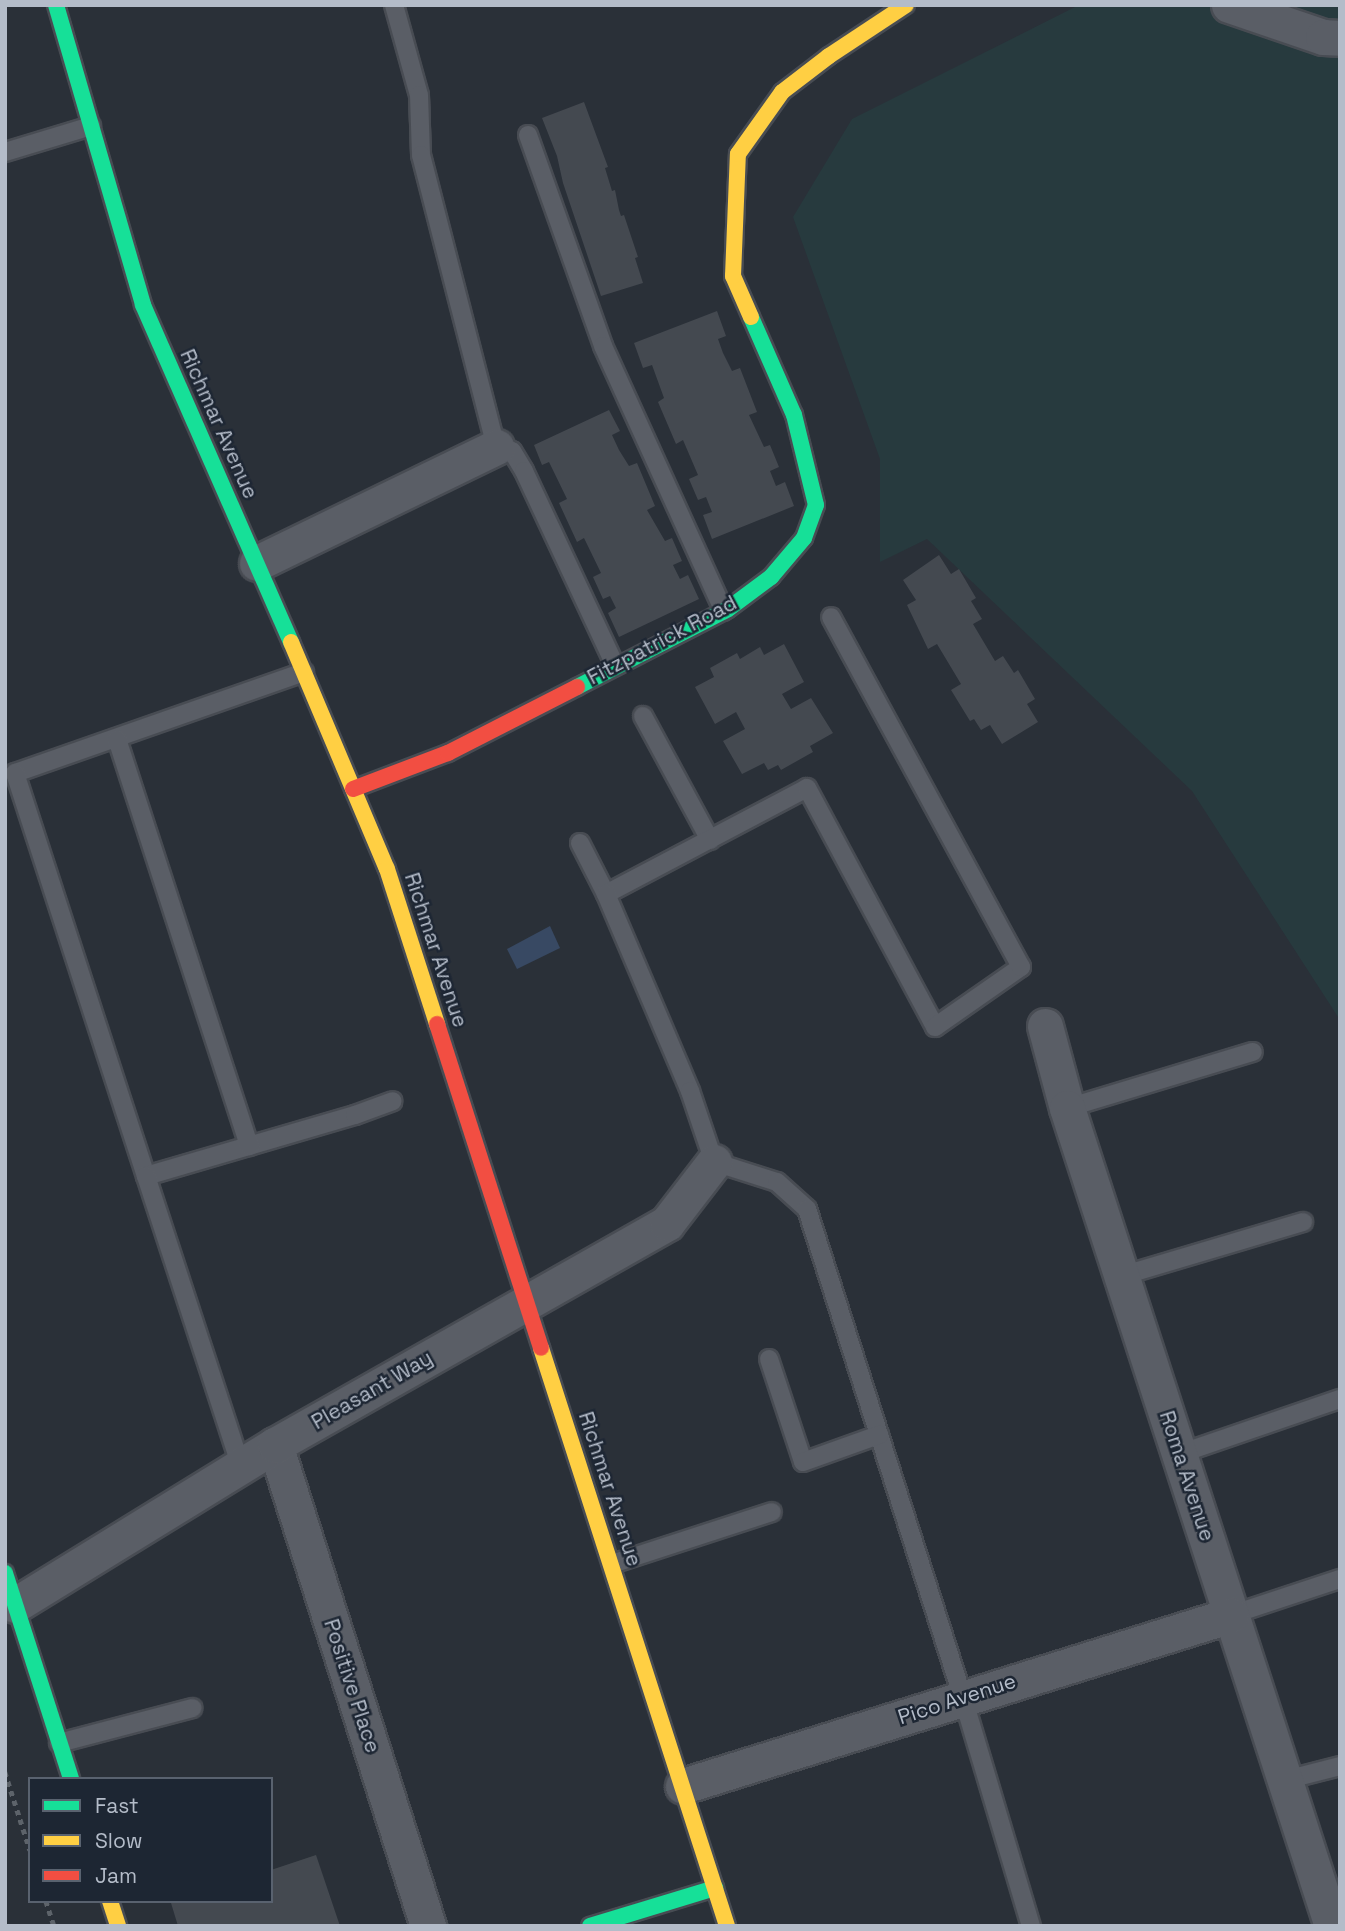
<!DOCTYPE html>
<html>
<head>
<meta charset="utf-8">
<style>
	body { margin:0 }
	#map { position:relative; width:1345px; height:1931px; overflow:hidden; background:#2a3038; font-family:"Space Grotesk",sans-serif }
	div>[style] { position:absolute }
	.green>* { inset:0; background:#273a3e }
	.water>* { inset:0; background:#384963 }
	.building>* { inset:0; background:#444950 }
	.path>* { height:4.5px; margin-top:-2.25px; transform-origin:0; background:repeating-linear-gradient(90deg,#5d636a 0 5px,transparent 0 10px) }
	.roads { filter:drop-shadow(2px 0 #484c53) drop-shadow(-2px 0 #484c53) drop-shadow(0 2px #484c53) drop-shadow(0 -2px #484c53) }
	.lane>* { height:18px; margin:-9px; padding:0 9px; transform-origin:9px; border-radius:9px; background:#5a5e66 }
	.street>* { height:35px; margin:-17.5px; padding:0 17.5px; transform-origin:17.5px; border-radius:17.5px; background:#5a5e66 }
	.fast>* { height:16px; margin:-8px; padding:0 8px; transform-origin:8px; border-radius:8px; background:#16e098 }
	.slow>* { height:16px; margin:-8px; padding:0 8px; transform-origin:8px; border-radius:8px; background:#ffcf43 }
	.jam>* { height:16px; margin:-8px; padding:0 8px; transform-origin:8px; border-radius:8px; background:#f24e42 }
	span { translate:-50% -50%; white-space:nowrap; text-align:center; line-height:1.15; -webkit-text-stroke:5px #1d2633; paint-order:stroke }
	.street-label { font-size:21px; color:#b4bcc9 }
	.frame { position:absolute; inset:0; border:7px solid #b4bcc9; pointer-events:none }
	.legend { position:absolute; left:28px; top:1777px; width:245px; height:126px; box-sizing:border-box; background:#1d2633; border:2px solid #59626f; margin:0; padding:9px 12px; list-style:none; font-size:21px; color:#b4bcc9 }
	.legend li { display:flex; align-items:center; gap:14px; height:35px }
	.legend b { width:35px; border:2px solid #59626f }
</style>
</head>
<body>
<div id="map">
	<div class="green">
		<div style="clip-path:polygon(1079px 5px,1340px 5px,1340px 1020px,1192px 791px,927px 539px,880px 562px,880px 459px,793px 217px,852px 119px)"></div>
	</div>
	<div class="water">
		<div style="clip-path:polygon(550px 926px,560px 948px,517px 969px,507px 949px)"></div>
	</div>
	<div class="building">
		<div style="clip-path:polygon(584px 102px,608px 167px,605px 168px,612px 191px,615px 190px,619px 210px,621px 216px,624px 215px,638px 257px,635px 258px,643px 283px,601px 296px,563px 183px,557px 156px,542px 118px)"></div>
		<div style="clip-path:polygon(717px 311px,726px 336px,718px 339px,723px 353px,732px 371px,740px 368px,757px 412px,749px 415px,764px 447px,770px 445px,779px 467px,770px 471px,776px 486px,785px 482px,794px 506px,712px 539px,703px 515px,712px 512px,706px 497px,698px 500px,689px 479px,698px 475px,683px 440px,676px 444px,658px 402px,664px 398px,652px 365px,643px 368px,634px 343px)"></div>
		<div style="clip-path:polygon(609px 410px,620px 431px,612px 435px,619px 450px,629px 466px,637px 463px,655px 506px,647px 510px,665px 541px,672px 538px,682px 561px,673px 565px,680px 579px,688px 575px,699px 599px,619px 637px,608px 613px,616px 608px,610px 596px,603px 599px,593px 577px,601px 573px,584px 538px,577px 542px,559px 503px,567px 499px,549px 462px,542px 465px,534px 445px)"></div>
		<div style="clip-path:polygon(939px 555px,951px 574px,959px 569px,976px 598px,971px 601px,982px 619px,973px 624px,995px 661px,1003px 656px,1014px 673px,1018px 670px,1035px 699px,1027px 704px,1038px 722px,1002px 744px,990px 725px,981px 730px,974px 719px,970px 721px,951px 690px,961px 684px,937px 644px,928px 649px,907px 605px,916px 600px,903px 580px)"></div>
		<div style="clip-path:polygon(784px 644px,804px 682px,782px 694px,791px 709px,811px 698px,833px 733px,810px 746px,813px 752px,781px 770px,778px 765px,768px 770px,764px 763px,742px 774px,723px 741px,745px 729px,736px 712px,715px 724px,695px 687px,714px 677px,710px 668px,737px 653px,740px 659px,760px 647px,764px 655px)"></div>
		<div style="clip-path:polygon(316px 1855px,340px 1926px,178px 1926px,171px 1903px,271px 1901px,271px 1870px)"></div>
	</div>
	<div class="path">
		<div style="left:5px;top:1772px;width:82px;rotate:72.2deg"></div>
		<div style="left:46px;top:1901px;width:26px;rotate:72deg"></div>
	</div>
	<div class="roads">
		<div class="lane">
			<div style="left:394px;top:5px;width:93px;rotate:74.5deg"></div>
			<div style="left:419px;top:95px;width:60px;rotate:88.1deg"></div>
			<div style="left:421px;top:155px;width:301px;rotate:75.6deg"></div>
			<div style="left:496px;top:447px;width:16px;rotate:14deg"></div>
			<div style="left:512px;top:451px;width:23px;rotate:59deg"></div>
			<div style="left:524px;top:471px;width:214px;rotate:64.9deg"></div>
			<div style="left:528px;top:135px;width:224px;rotate:70.4deg"></div>
			<div style="left:603px;top:346px;width:291px;rotate:65.5deg"></div>
			<div style="left:5px;top:152px;width:90px;rotate:-16.8deg"></div>
			<div style="left:304px;top:672px;width:306px;rotate:160.7deg"></div>
			<div style="left:15px;top:773px;width:424px;rotate:72deg"></div>
			<div style="left:146px;top:1176px;width:218px;rotate:-16.3deg"></div>
			<div style="left:355px;top:1115px;width:40px;rotate:-20.2deg"></div>
			<div style="left:643px;top:716px;width:141px;rotate:61.6deg"></div>
			<div style="left:117px;top:739px;width:428px;rotate:72deg"></div>
			<div style="left:580px;top:843px;width:57px;rotate:63deg"></div>
			<div style="left:606px;top:894px;width:227px;rotate:-27.8deg"></div>
			<div style="left:807px;top:788px;width:271px;rotate:61.8deg"></div>
			<div style="left:935px;top:1027px;width:105px;rotate:-34.9deg"></div>
			<div style="left:1021px;top:967px;width:398px;rotate:-118.5deg"></div>
			<div style="left:606px;top:894px;width:214px;rotate:66.9deg"></div>
			<div style="left:690px;top:1091px;width:75px;rotate:71.3deg"></div>
			<div style="left:714px;top:1162px;width:66px;rotate:17.6deg"></div>
			<div style="left:777px;top:1182px;width:40px;rotate:42deg"></div>
			<div style="left:807px;top:1209px;width:513px;rotate:72.31deg"></div>
			<div style="left:963px;top:1698px;width:238px;rotate:73.4deg"></div>
			<div style="left:1067px;top:1108px;width:194px;rotate:-16.8deg"></div>
			<div style="left:146px;top:1176px;width:306px;rotate:71.9deg"></div>
			<div style="left:1121px;top:1276px;width:190px;rotate:-16.5deg"></div>
			<div style="left:769px;top:1359px;width:108px;rotate:71.7deg"></div>
			<div style="left:803px;top:1462px;width:81px;rotate:-19.6deg"></div>
			<div style="left:1179px;top:1454px;width:170px;rotate:-18.9deg"></div>
			<div style="left:612px;top:1564px;width:168px;rotate:-18deg"></div>
			<div style="left:1231px;top:1615px;width:115px;rotate:-18.3deg"></div>
			<div style="left:59px;top:1743px;width:138px;rotate:-14.7deg"></div>
			<div style="left:1285px;top:1780px;width:57px;rotate:-14.3deg"></div>
		</div>
		<div class="street">
			<div style="left:1229px;top:5px;width:99px;rotate:18.8deg"></div>
			<div style="left:1323px;top:37px;width:17px;rotate:3deg"></div>
			<div style="left:257px;top:563px;width:266px;rotate:-25.9deg"></div>
			<div style="left:1045px;top:1026px;width:85px;rotate:75deg"></div>
			<div style="left:1067px;top:1108px;width:860px;rotate:72.05deg"></div>
			<div style="left:275px;top:1445px;width:505px;rotate:72.35deg"></div>
			<div style="left:15px;top:1605px;width:305px;rotate:-31.6deg"></div>
			<div style="left:275px;top:1445px;width:450px;rotate:-29.5deg"></div>
			<div style="left:667px;top:1223px;width:77px;rotate:-52.4deg"></div>
			<div style="left:683px;top:1786px;width:574px;rotate:-17.33deg"></div>
		</div>
		<div class="fast">
			<div style="left:56px;top:5px;width:312px;rotate:73.8deg"></div>
			<div style="left:143px;top:305px;width:368px;rotate:66.3deg"></div>
			<div style="left:577px;top:687px;width:170px;rotate:-27.3deg"></div>
			<div style="left:728px;top:609px;width:54px;rotate:-36.7deg"></div>
			<div style="left:771px;top:577px;width:51px;rotate:-49.8deg"></div>
			<div style="left:804px;top:538px;width:35px;rotate:-70deg"></div>
			<div style="left:816px;top:505px;width:93px;rotate:-103.7deg"></div>
			<div style="left:794px;top:415px;width:107px;rotate:-113.7deg"></div>
			<div style="left:5px;top:1573px;width:216px;rotate:72.2deg"></div>
			<div style="left:590px;top:1926px;width:131px;rotate:-16.9deg"></div>
		</div>
		<div class="slow">
			<div style="left:751px;top:317px;width:45px;rotate:-113.7deg"></div>
			<div style="left:733px;top:276px;width:122px;rotate:-87.7deg"></div>
			<div style="left:738px;top:154px;width:76px;rotate:-54.6deg"></div>
			<div style="left:782px;top:92px;width:59px;rotate:-37.5deg"></div>
			<div style="left:829px;top:56px;width:92px;rotate:-33.5deg"></div>
			<div style="left:291px;top:642px;width:246px;rotate:67.1deg"></div>
			<div style="left:387px;top:869px;width:163px;rotate:72.1deg"></div>
			<div style="left:541px;top:1348px;width:607px;rotate:72.16deg"></div>
			<div style="left:110px;top:1901px;width:26px;rotate:72deg"></div>
		</div>
		<div class="jam">
			<div style="left:353px;top:789px;width:102px;rotate:-20.8deg"></div>
			<div style="left:448px;top:753px;width:145px;rotate:-27.1deg"></div>
			<div style="left:437px;top:1024px;width:340px;rotate:72.2deg"></div>
		</div>
	</div>
	<div class="street-label">
		<span style="left:219px;top:424px;rotate:66deg">Richmar Avenue</span>
		<span style="left:662px;top:640px;rotate:-28deg">Fitzpatrick Road</span>
		<span style="left:436px;top:950px;rotate:72deg">Richmar Avenue</span>
		<span style="left:372px;top:1390px;rotate:-30deg">Pleasant Way</span>
		<span style="left:1187px;top:1476px;rotate:72deg">Roma Avenue</span>
		<span style="left:610px;top:1489px;rotate:72deg">Richmar Avenue</span>
		<span style="left:352px;top:1686px;rotate:72deg">Positive Place</span>
		<span style="left:957px;top:1699px;rotate:-18deg">Pico Avenue</span>
	</div>
	<div class="frame"></div>
	<ul class="legend">
	<li><b style="height:9px;background:#16e098"></b>Fast</li>
	<li><b style="height:9px;background:#ffcf43"></b>Slow</li>
	<li><b style="height:9px;background:#f24e42"></b>Jam</li>
	</ul>
</div>
</body>
</html>
